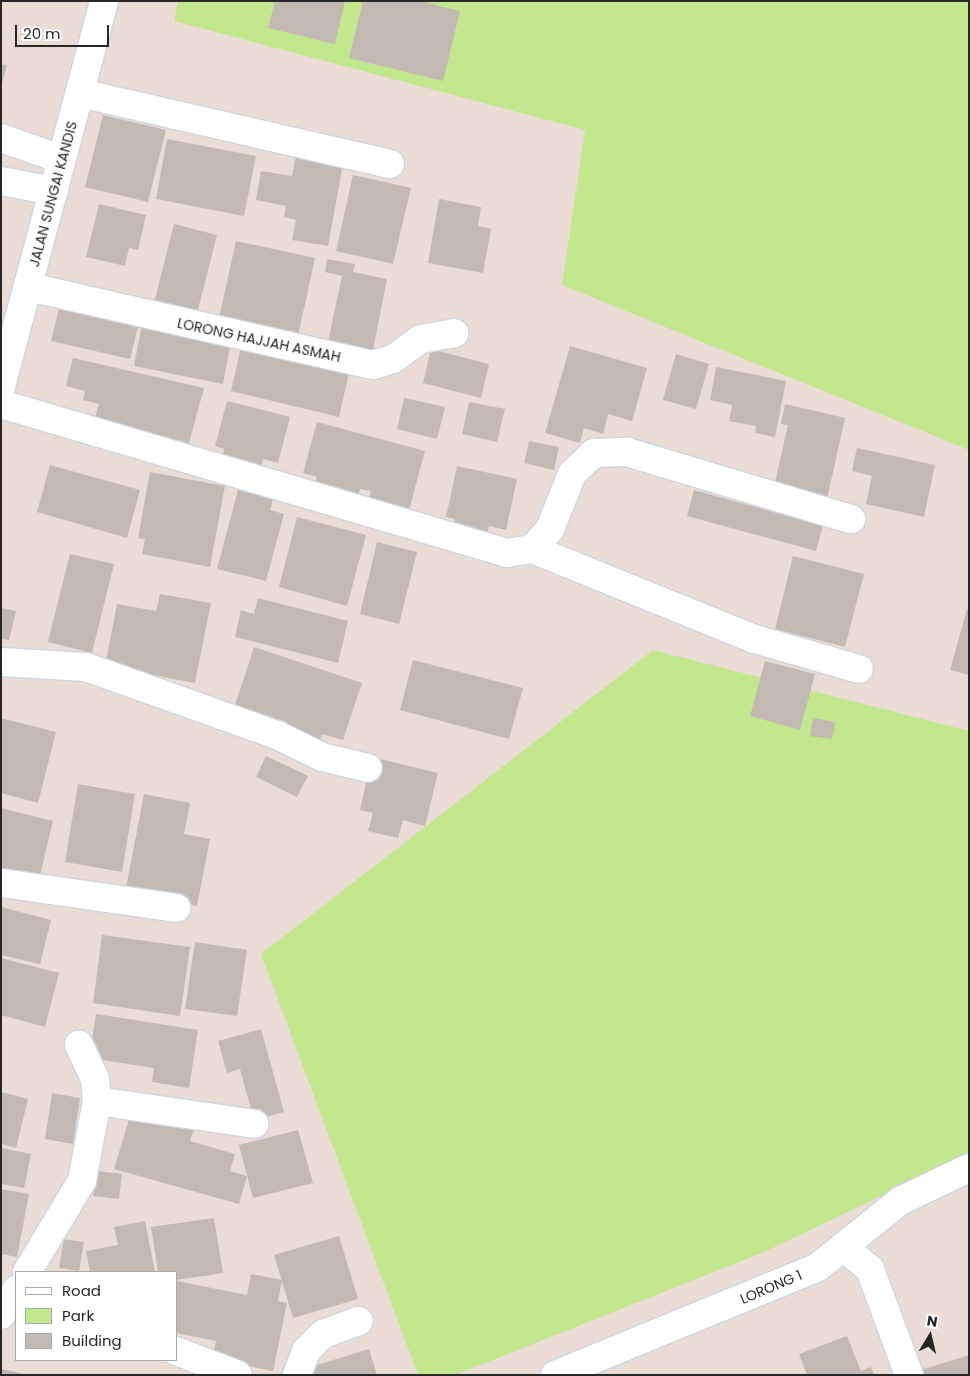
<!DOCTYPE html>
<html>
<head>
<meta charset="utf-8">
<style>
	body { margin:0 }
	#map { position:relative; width:970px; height:1376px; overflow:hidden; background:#ebddd6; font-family:Poppins,sans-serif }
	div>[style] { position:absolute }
	.green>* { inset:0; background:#c2e78d }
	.building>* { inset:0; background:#c2b9b3 }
	.roads { filter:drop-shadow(1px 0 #ccd5e2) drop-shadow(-1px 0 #ccd5e2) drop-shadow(0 1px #ccd5e2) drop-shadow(0 -1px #ccd5e2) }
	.minor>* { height:28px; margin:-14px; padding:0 14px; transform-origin:14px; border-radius:14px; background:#fff }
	span { translate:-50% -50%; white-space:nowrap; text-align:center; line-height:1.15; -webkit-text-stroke:5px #fff; paint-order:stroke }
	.street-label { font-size:14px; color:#272727 }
	.frame { position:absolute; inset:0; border:2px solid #272727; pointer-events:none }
	.legend { position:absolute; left:15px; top:1271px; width:162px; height:90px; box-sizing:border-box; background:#fff; border:1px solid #a9a9a9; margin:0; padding:6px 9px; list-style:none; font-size:15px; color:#272727 }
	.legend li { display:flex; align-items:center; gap:10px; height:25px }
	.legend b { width:25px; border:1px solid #a9a9a9 }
	.north { position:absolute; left:905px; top:1311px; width:50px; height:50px; -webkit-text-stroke:4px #fff; paint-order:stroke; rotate:9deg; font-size:14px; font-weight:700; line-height:20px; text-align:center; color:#272727 }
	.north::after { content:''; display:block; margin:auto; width:18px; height:22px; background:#272727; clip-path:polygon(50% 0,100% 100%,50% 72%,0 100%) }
	.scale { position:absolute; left:15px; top:25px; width:94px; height:22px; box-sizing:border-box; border:2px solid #272727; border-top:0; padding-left:6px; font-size:15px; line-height:18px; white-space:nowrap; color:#272727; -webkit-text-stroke:4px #fff; paint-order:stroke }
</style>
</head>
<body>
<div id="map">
	<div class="green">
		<div style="clip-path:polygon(178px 1px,969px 1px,969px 450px,562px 285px,585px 130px,174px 21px)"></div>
		<div style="clip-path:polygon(653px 650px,969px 731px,969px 1154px,764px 1252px,455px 1375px,418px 1375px,261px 954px)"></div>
	</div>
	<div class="building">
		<div style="clip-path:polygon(275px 1px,345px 1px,335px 44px,268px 28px)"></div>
		<div style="clip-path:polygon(363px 1px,419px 1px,460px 11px,443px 81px,349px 58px)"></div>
		<div style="clip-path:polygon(1px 64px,7px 65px,2px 84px,1px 84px)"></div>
		<div style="clip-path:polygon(103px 115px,166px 130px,148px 202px,85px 187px)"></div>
		<div style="clip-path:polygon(167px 139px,256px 156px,244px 216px,156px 199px)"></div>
		<div style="clip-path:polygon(296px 155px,343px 164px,328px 246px,292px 240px,296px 220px,284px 217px,286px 206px,256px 200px,261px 171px,292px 176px)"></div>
		<div style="clip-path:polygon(353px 175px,411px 188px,393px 264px,336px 251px)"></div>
		<div style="clip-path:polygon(439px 199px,481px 207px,478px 226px,491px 229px,483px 273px,428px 263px)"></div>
		<div style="clip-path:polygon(99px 204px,146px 215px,138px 250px,129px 248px,125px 266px,86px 257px)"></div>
		<div style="clip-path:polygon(174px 224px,217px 235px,196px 317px,153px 307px)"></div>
		<div style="clip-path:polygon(236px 241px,315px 258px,298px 336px,219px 318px)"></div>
		<div style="clip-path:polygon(327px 259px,355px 264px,353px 272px,387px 279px,372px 355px,327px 346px,342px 276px,325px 272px)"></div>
		<div style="clip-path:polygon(60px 304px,139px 323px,130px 359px,51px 341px)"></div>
		<div style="clip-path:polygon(142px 324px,231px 341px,223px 384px,134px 366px)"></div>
		<div style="clip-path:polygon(570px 346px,647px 368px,632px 421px,608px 414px,603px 434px,584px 428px,580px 443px,545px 433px)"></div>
		<div style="clip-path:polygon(241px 347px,349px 373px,339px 417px,231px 391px)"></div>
		<div style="clip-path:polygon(431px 349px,489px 364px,481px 398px,423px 383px)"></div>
		<div style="clip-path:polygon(676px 354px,709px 364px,696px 409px,663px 400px)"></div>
		<div style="clip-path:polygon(73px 358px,204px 388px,189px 443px,95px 418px,99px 404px,83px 400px,85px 391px,66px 386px)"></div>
		<div style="clip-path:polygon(716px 367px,786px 381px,775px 437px,755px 433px,756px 426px,729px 421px,732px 405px,710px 400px)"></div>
		<div style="clip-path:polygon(404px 398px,445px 407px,437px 439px,397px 429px)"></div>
		<div style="clip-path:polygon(227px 401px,290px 417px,278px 463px,263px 459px,260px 470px,221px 460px,224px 449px,215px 446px)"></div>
		<div style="clip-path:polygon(469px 402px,505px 409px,497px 442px,462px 434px)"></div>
		<div style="clip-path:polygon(785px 404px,845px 418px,827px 499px,774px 487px,788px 425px,781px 424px)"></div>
		<div style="clip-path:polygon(317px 422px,425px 451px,408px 514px,368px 503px,371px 491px,360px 489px,357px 498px,314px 487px,317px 477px,303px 473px)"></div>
		<div style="clip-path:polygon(529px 441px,559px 447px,554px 470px,524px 463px)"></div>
		<div style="clip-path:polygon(857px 448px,935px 465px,924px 517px,866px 504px,872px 476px,852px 471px)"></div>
		<div style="clip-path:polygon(50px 465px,140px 490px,127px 538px,37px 512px)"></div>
		<div style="clip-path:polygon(457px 466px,517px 479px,506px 530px,489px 526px,487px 537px,453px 529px,455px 519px,446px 517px)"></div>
		<div style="clip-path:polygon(150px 472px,225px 486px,210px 567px,142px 554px,145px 539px,138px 538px)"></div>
		<div style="clip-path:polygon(238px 490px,273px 499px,270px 510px,284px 514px,266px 581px,217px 569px)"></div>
		<div style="clip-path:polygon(694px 490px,823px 526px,816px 551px,687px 516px)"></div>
		<div style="clip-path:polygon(297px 517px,366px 535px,347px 606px,279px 587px)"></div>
		<div style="clip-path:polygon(377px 542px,417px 552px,399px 624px,360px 614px)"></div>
		<div style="clip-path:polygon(70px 554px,114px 564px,92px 653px,48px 642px)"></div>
		<div style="clip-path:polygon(793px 556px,864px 574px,845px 647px,775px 629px)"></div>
		<div style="clip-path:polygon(160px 594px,211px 603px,195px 683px,105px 666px,117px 604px,156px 611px)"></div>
		<div style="clip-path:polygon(258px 598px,348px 621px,338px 663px,235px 637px,241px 610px,254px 614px)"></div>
		<div style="clip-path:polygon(1px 608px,16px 611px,9px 640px,1px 639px)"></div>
		<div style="clip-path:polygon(967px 609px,969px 609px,969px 675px,950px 670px)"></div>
		<div style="clip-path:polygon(254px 647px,362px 683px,343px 740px,322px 734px,317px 748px,282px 736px,287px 722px,235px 705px)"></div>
		<div style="clip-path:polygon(413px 660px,523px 688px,509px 739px,400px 710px)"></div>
		<div style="clip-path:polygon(765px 661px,815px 674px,800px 730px,750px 716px)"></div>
		<div style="clip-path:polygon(1px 718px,56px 732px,38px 803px,1px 793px)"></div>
		<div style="clip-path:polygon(813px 718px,835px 722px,832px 739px,810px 736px)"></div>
		<div style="clip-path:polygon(266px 756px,308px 776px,297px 797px,256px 777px)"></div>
		<div style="clip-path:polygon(372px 757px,438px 773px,425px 826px,403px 820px,398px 838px,368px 831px,373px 813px,360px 810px)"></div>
		<div style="clip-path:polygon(78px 784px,135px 794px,122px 872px,65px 862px)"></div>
		<div style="clip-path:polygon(144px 794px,190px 803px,184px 834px,210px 839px,197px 906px,125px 893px)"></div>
		<div style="clip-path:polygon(1px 808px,53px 821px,39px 879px,1px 870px)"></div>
		<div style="clip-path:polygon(1px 907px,51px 920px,40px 964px,1px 955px)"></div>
		<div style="clip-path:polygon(102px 935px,190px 947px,180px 1016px,93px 1003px)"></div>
		<div style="clip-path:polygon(195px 942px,247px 950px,237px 1016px,185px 1009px)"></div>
		<div style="clip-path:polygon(1px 958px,59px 973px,45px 1027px,1px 1015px)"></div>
		<div style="clip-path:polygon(96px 1014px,198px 1030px,189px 1088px,152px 1082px,154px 1068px,89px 1058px)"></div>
		<div style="clip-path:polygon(261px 1029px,284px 1112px,254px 1120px,240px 1069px,227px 1073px,218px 1041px)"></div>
		<div style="clip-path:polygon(1px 1092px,28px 1099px,16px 1148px,1px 1144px)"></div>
		<div style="clip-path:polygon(52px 1093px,80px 1098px,73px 1144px,45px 1139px)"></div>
		<div style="clip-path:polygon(163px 1113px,196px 1123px,190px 1141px,235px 1154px,230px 1171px,247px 1176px,239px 1204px,114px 1169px,130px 1116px,160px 1125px)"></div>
		<div style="clip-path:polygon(298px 1130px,313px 1183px,253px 1198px,239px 1145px)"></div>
		<div style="clip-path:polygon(1px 1148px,31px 1154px,24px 1188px,1px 1184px)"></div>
		<div style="clip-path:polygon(97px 1171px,122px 1174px,119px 1199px,93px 1196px)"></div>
		<div style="clip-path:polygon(1px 1189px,29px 1194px,17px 1257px,1px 1254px)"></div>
		<div style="clip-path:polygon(214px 1218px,223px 1273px,176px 1280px,176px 1272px,158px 1272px,151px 1227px)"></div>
		<div style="clip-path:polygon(145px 1221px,155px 1272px,90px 1272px,86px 1251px,118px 1245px,114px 1227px)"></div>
		<div style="clip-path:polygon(339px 1236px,358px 1299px,293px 1318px,274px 1255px)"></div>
		<div style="clip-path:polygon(64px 1239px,84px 1242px,79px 1271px,59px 1268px)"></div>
		<div style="clip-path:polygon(251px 1274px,282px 1280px,278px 1301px,287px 1303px,273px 1371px,213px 1359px,216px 1341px,176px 1333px,177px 1281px,247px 1295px)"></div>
		<div style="clip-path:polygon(847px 1336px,861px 1371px,871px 1367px,874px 1375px,807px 1375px,799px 1354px)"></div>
		<div style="clip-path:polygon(369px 1349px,377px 1375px,306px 1375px,304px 1369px)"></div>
		<div style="clip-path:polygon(969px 1355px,969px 1375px,923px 1375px,921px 1370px)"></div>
		<div style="clip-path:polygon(1px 1369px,25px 1374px,25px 1375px,1px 1375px)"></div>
	</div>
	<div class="roads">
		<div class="minor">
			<div style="left:80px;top:93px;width:318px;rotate:12.9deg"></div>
			<div style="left:1px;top:138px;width:64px;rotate:19.3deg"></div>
			<div style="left:1px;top:181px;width:54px;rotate:10.7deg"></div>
			<div style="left:29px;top:287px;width:353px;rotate:12.8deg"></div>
			<div style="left:373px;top:365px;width:21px;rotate:-17deg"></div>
			<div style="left:393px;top:359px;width:34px;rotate:-36deg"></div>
			<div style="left:421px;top:339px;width:34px;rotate:-10deg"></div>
			<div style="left:1px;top:386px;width:399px;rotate:-75deg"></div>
			<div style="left:1px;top:404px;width:527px;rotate:16.41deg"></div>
			<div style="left:507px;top:553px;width:25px;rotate:-9deg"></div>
			<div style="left:532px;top:549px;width:27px;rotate:-48deg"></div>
			<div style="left:550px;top:529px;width:59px;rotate:-68.2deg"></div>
			<div style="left:572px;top:474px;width:30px;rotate:-44deg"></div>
			<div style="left:594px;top:453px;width:33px;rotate:-2deg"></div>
			<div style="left:627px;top:452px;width:234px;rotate:16.7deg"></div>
			<div style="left:532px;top:549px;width:240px;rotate:22deg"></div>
			<div style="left:755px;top:639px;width:108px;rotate:16.1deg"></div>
			<div style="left:1px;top:662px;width:85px;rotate:3.4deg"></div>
			<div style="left:86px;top:667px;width:203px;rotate:19.6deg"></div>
			<div style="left:277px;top:735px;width:50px;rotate:26.1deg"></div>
			<div style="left:322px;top:757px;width:47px;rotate:13.4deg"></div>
			<div style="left:1px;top:883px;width:177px;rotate:8.1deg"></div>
			<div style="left:97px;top:1101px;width:159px;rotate:8.3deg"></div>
			<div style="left:843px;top:1247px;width:35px;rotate:39deg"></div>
			<div style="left:870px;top:1269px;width:113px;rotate:69.8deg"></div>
			<div style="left:27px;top:1272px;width:106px;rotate:-58.9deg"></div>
			<div style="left:82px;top:1181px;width:81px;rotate:-79.4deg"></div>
			<div style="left:97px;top:1101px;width:22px;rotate:-95deg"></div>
			<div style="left:95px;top:1079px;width:38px;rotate:-115deg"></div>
			<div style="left:1px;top:1315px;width:29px;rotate:-59deg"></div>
			<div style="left:176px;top:1351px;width:66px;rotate:21.2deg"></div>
			<div style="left:297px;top:1375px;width:26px;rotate:-69deg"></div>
			<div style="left:306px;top:1351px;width:24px;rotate:-45deg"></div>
			<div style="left:323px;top:1334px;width:38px;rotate:-20deg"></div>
			<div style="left:555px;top:1375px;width:284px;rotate:-22.3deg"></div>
			<div style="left:818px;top:1267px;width:105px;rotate:-38.8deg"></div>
			<div style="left:900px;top:1201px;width:76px;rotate:-25.6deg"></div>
		</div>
	</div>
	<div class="street-label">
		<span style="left:53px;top:194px;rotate:-75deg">JALAN SUNGAI KANDIS</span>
		<span style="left:259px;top:340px;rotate:12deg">LORONG HAJJAH ASMAH</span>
		<span style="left:771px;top:1287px;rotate:-23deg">LORONG 1</span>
	</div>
	<div class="frame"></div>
	<ul class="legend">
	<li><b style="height:6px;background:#fff"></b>Road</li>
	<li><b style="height:14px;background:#c2e78d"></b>Park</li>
	<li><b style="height:14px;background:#c2b9b3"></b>Building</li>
	</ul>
	<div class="north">N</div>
	<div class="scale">20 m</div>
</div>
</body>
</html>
